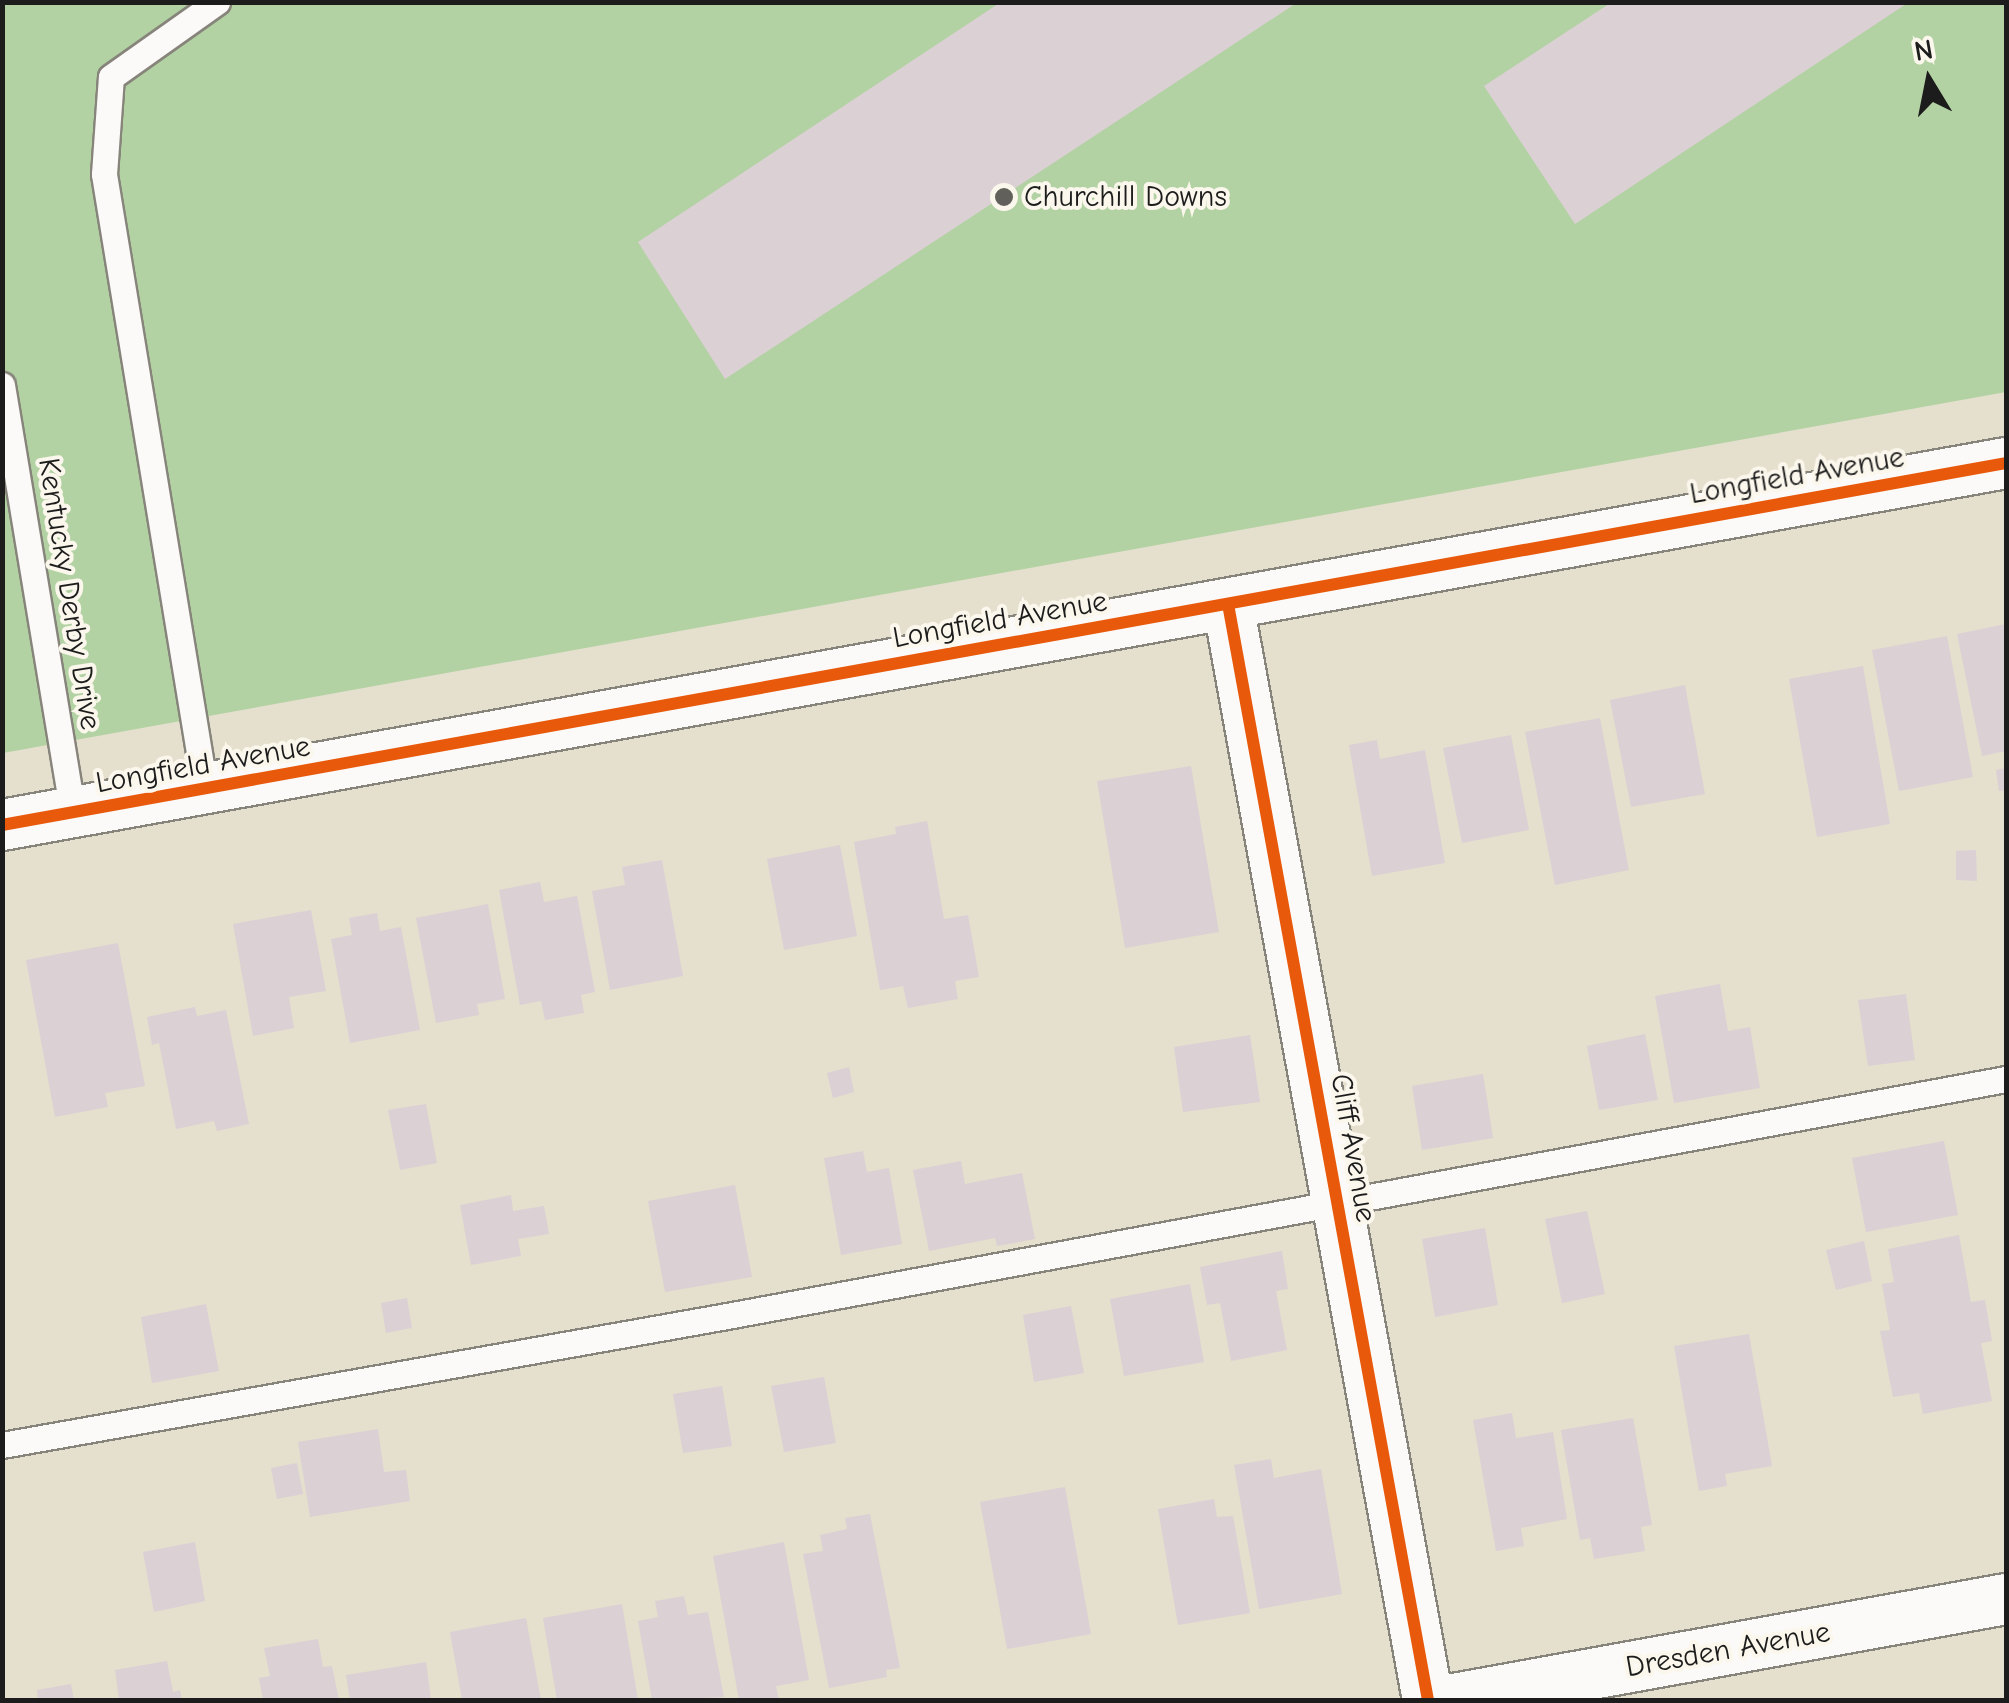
<!DOCTYPE html>
<html>
<head>
<meta charset="utf-8">
<style>
	body { margin:0 }
	#map { position:relative; width:2009px; height:1703px; overflow:hidden; background:#e5dfce; font-family:"Comic Neue",sans-serif }
	div>[style] { position:absolute }
	.green>* { inset:0; background:#b3d2a3 }
	.building>* { inset:0; background:#dbd0d4 }
	.roads { filter:drop-shadow(2px 0 #87847b) drop-shadow(-2px 0 #87847b) drop-shadow(0 2px #87847b) drop-shadow(0 -2px #87847b) }
	.service>* { height:25px; margin:-12.5px; padding:0 12.5px; transform-origin:12.5px; border-radius:12.5px; background:#fbfaf8 }
	.minor>* { height:50px; margin:-25px; padding:0 25px; transform-origin:25px; border-radius:25px; background:#fbfaf8 }
	.cycleway>* { height:12px; margin:-6px; padding:0 6px; transform-origin:6px; border-radius:6px; background:#e8590c }
	.dots>* { width:28px; height:28px; translate:-50% -50%; box-sizing:border-box; border:5px solid #fbf7ec; border-radius:50% }
	span { translate:-50% -50%; white-space:nowrap; text-align:center; line-height:1.15; -webkit-text-stroke:8px #fbf7ec; paint-order:stroke }
	.poi-label { font-size:30px; color:#1c1c1c }
	.left { translate:0 -50%; text-align:left }
	.street-label { font-size:30px; color:#1c1c1c }
	.frame { position:absolute; inset:0; border:5px solid #1c1c1c; pointer-events:none }
	.north { position:absolute; left:1879px; top:30px; width:100px; height:100px; -webkit-text-stroke:8px #fbf7ec; paint-order:stroke; rotate:350deg; font-size:28px; font-weight:700; line-height:40px; text-align:center; color:#1c1c1c }
	.north::after { content:''; display:block; margin:auto; width:35px; height:45px; background:#1c1c1c; clip-path:polygon(50% 0,100% 100%,50% 72%,0 100%) }
</style>
</head>
<body>
<div id="map">
	<div class="green">
		<div style="clip-path:polygon(3px 3px,2006px 3px,2006px 392px,3px 753px)"></div>
	</div>
	<div class="building">
		<div style="clip-path:polygon(1001px 2px,1298px 2px,725px 379px,638px 242px)"></div>
		<div style="clip-path:polygon(1612px 2px,1909px 2px,1575px 224px,1484px 86px)"></div>
		<div style="clip-path:polygon(2006px 624px,2006px 751px,1982px 756px,1957px 634px)"></div>
		<div style="clip-path:polygon(1947px 636px,1973px 777px,1899px 791px,1872px 650px)"></div>
		<div style="clip-path:polygon(1863px 666px,1890px 824px,1817px 837px,1789px 679px)"></div>
		<div style="clip-path:polygon(1685px 685px,1705px 794px,1631px 807px,1610px 700px)"></div>
		<div style="clip-path:polygon(1600px 718px,1629px 870px,1555px 885px,1525px 732px)"></div>
		<div style="clip-path:polygon(1511px 735px,1529px 830px,1462px 843px,1443px 748px)"></div>
		<div style="clip-path:polygon(1377px 740px,1380px 759px,1425px 750px,1445px 863px,1372px 876px,1349px 745px)"></div>
		<div style="clip-path:polygon(1191px 766px,1219px 932px,1125px 948px,1097px 781px)"></div>
		<div style="clip-path:polygon(2006px 768px,2006px 790px,1999px 791px,1996px 770px)"></div>
		<div style="clip-path:polygon(927px 821px,944px 919px,968px 915px,979px 977px,955px 981px,958px 999px,908px 1008px,903px 986px,880px 990px,854px 842px,896px 834px,895px 827px)"></div>
		<div style="clip-path:polygon(840px 845px,857px 936px,784px 950px,767px 859px)"></div>
		<div style="clip-path:polygon(1976px 850px,1977px 881px,1956px 880px,1956px 851px)"></div>
		<div style="clip-path:polygon(662px 860px,683px 976px,610px 990px,592px 891px,625px 885px,622px 867px)"></div>
		<div style="clip-path:polygon(540px 882px,544px 902px,577px 896px,595px 992px,581px 995px,584px 1013px,545px 1020px,541px 1001px,520px 1005px,499px 890px)"></div>
		<div style="clip-path:polygon(488px 904px,505px 999px,477px 1004px,479px 1015px,436px 1023px,416px 918px)"></div>
		<div style="clip-path:polygon(311px 910px,326px 991px,289px 997px,294px 1028px,253px 1036px,233px 924px)"></div>
		<div style="clip-path:polygon(377px 913px,380px 931px,401px 927px,420px 1030px,350px 1043px,331px 939px,352px 935px,349px 918px)"></div>
		<div style="clip-path:polygon(118px 943px,145px 1086px,105px 1093px,108px 1107px,55px 1117px,26px 960px)"></div>
		<div style="clip-path:polygon(1720px 984px,1728px 1031px,1750px 1027px,1760px 1088px,1674px 1103px,1655px 996px)"></div>
		<div style="clip-path:polygon(1906px 994px,1915px 1060px,1868px 1066px,1858px 1000px)"></div>
		<div style="clip-path:polygon(195px 1007px,197px 1016px,226px 1010px,249px 1124px,217px 1131px,214px 1121px,176px 1129px,159px 1043px,152px 1045px,147px 1017px)"></div>
		<div style="clip-path:polygon(1645px 1034px,1658px 1100px,1599px 1110px,1587px 1046px)"></div>
		<div style="clip-path:polygon(1250px 1035px,1260px 1102px,1183px 1112px,1174px 1047px)"></div>
		<div style="clip-path:polygon(849px 1067px,854px 1092px,833px 1098px,827px 1073px)"></div>
		<div style="clip-path:polygon(1483px 1074px,1493px 1138px,1422px 1150px,1412px 1086px)"></div>
		<div style="clip-path:polygon(426px 1104px,437px 1163px,400px 1170px,388px 1110px)"></div>
		<div style="clip-path:polygon(1944px 1141px,1958px 1215px,1866px 1232px,1852px 1158px)"></div>
		<div style="clip-path:polygon(863px 1151px,867px 1172px,889px 1168px,902px 1244px,841px 1255px,824px 1158px)"></div>
		<div style="clip-path:polygon(961px 1161px,965px 1184px,1022px 1173px,1035px 1239px,997px 1246px,995px 1238px,929px 1251px,913px 1170px)"></div>
		<div style="clip-path:polygon(735px 1185px,752px 1277px,665px 1292px,648px 1201px)"></div>
		<div style="clip-path:polygon(511px 1195px,513px 1211px,544px 1206px,549px 1234px,518px 1239px,521px 1256px,471px 1265px,460px 1205px)"></div>
		<div style="clip-path:polygon(1587px 1211px,1605px 1294px,1562px 1303px,1545px 1219px)"></div>
		<div style="clip-path:polygon(1485px 1228px,1498px 1305px,1435px 1317px,1422px 1239px)"></div>
		<div style="clip-path:polygon(1959px 1235px,1971px 1302px,1985px 1300px,1992px 1341px,1981px 1343px,1992px 1401px,1923px 1414px,1919px 1393px,1893px 1397px,1880px 1331px,1890px 1330px,1882px 1284px,1894px 1282px,1888px 1249px)"></div>
		<div style="clip-path:polygon(1864px 1241px,1872px 1281px,1836px 1290px,1826px 1250px)"></div>
		<div style="clip-path:polygon(1282px 1251px,1288px 1289px,1276px 1291px,1287px 1350px,1231px 1361px,1220px 1303px,1207px 1305px,1200px 1267px)"></div>
		<div style="clip-path:polygon(1190px 1284px,1204px 1362px,1124px 1376px,1110px 1299px)"></div>
		<div style="clip-path:polygon(407px 1298px,412px 1328px,386px 1333px,381px 1303px)"></div>
		<div style="clip-path:polygon(206px 1304px,219px 1371px,152px 1383px,141px 1317px)"></div>
		<div style="clip-path:polygon(1071px 1306px,1084px 1373px,1034px 1382px,1023px 1315px)"></div>
		<div style="clip-path:polygon(1749px 1334px,1772px 1466px,1725px 1474px,1727px 1486px,1699px 1491px,1674px 1346px)"></div>
		<div style="clip-path:polygon(824px 1377px,836px 1443px,784px 1452px,771px 1386px)"></div>
		<div style="clip-path:polygon(722px 1386px,732px 1446px,683px 1453px,673px 1394px)"></div>
		<div style="clip-path:polygon(1512px 1413px,1516px 1438px,1553px 1432px,1567px 1519px,1521px 1528px,1524px 1546px,1496px 1551px,1473px 1420px)"></div>
		<div style="clip-path:polygon(1633px 1418px,1652px 1525px,1641px 1527px,1645px 1551px,1594px 1559px,1590px 1538px,1580px 1540px,1561px 1430px)"></div>
		<div style="clip-path:polygon(378px 1429px,384px 1472px,406px 1470px,410px 1501px,310px 1517px,298px 1442px)"></div>
		<div style="clip-path:polygon(1271px 1459px,1274px 1478px,1321px 1469px,1342px 1594px,1259px 1609px,1234px 1465px)"></div>
		<div style="clip-path:polygon(297px 1463px,303px 1494px,277px 1499px,271px 1468px)"></div>
		<div style="clip-path:polygon(1065px 1487px,1091px 1634px,1007px 1649px,980px 1502px)"></div>
		<div style="clip-path:polygon(1214px 1499px,1217px 1517px,1233px 1516px,1250px 1613px,1178px 1625px,1158px 1509px)"></div>
		<div style="clip-path:polygon(870px 1514px,900px 1668px,886px 1670px,887px 1677px,829px 1688px,803px 1554px,823px 1551px,820px 1535px,847px 1529px,845px 1518px)"></div>
		<div style="clip-path:polygon(195px 1542px,205px 1601px,154px 1612px,143px 1552px)"></div>
		<div style="clip-path:polygon(784px 1542px,809px 1680px,776px 1686px,779px 1700px,739px 1700px,713px 1556px)"></div>
		<div style="clip-path:polygon(684px 1596px,688px 1615px,708px 1612px,724px 1697px,652px 1700px,638px 1621px,658px 1617px,655px 1601px)"></div>
		<div style="clip-path:polygon(622px 1604px,638px 1700px,557px 1700px,543px 1618px)"></div>
		<div style="clip-path:polygon(526px 1618px,541px 1700px,462px 1700px,450px 1632px)"></div>
		<div style="clip-path:polygon(318px 1639px,323px 1667px,332px 1666px,339px 1700px,263px 1700px,259px 1678px,270px 1676px,264px 1648px)"></div>
		<div style="clip-path:polygon(167px 1661px,173px 1692px,180px 1690px,182px 1700px,119px 1700px,115px 1670px)"></div>
		<div style="clip-path:polygon(426px 1662px,431px 1700px,350px 1700px,346px 1675px)"></div>
		<div style="clip-path:polygon(71px 1684px,74px 1700px,38px 1700px,37px 1690px)"></div>
	</div>
	<div class="roads">
		<div class="service">
			<div style="left:2px;top:385px;width:435px;rotate:80.6deg"></div>
			<div style="left:205px;top:789px;width:623px;rotate:-99.33deg"></div>
			<div style="left:104px;top:174px;width:97px;rotate:-85.9deg"></div>
			<div style="left:111px;top:77px;width:130px;rotate:-35.3deg"></div>
			<div style="left:2px;top:1445px;width:736px;rotate:-10.09deg"></div>
			<div style="left:727px;top:1316px;width:1301px;rotate:-10.5deg"></div>
		</div>
		<div class="minor">
			<div style="left:1228px;top:604px;width:1114px;rotate:79.66deg"></div>
			<div style="left:2px;top:825px;width:2036px;rotate:-10.24deg"></div>
			<div style="left:1448px;top:1700px;width:567px;rotate:-10.26deg"></div>
		</div>
	</div>
	<div class="cycleway">
		<div style="left:1228px;top:604px;width:1114px;rotate:79.66deg"></div>
		<div style="left:2px;top:825px;width:2036px;rotate:-10.24deg"></div>
	</div>
	<div class="dots">
		<div style="left:1004px;top:197px;background:#62605a"></div>
	</div>
	<div class="poi-label">
		<span class="left" style="left:1024px;top:197px">Churchill Downs</span>
	</div>
	<div class="street-label">
		<span style="left:1797px;top:476px;rotate:-10deg">Longfield Avenue</span>
		<span style="left:69px;top:594px;rotate:81deg">Kentucky Derby Drive</span>
		<span style="left:1000px;top:620px;rotate:-10deg">Longfield Avenue</span>
		<span style="left:203px;top:765px;rotate:-10deg">Longfield Avenue</span>
		<span style="left:1353px;top:1148px;rotate:80deg">Cliff Avenue</span>
		<span style="left:1728px;top:1650px;rotate:-10deg">Dresden Avenue</span>
	</div>
	<div class="frame"></div>
	<div class="north">N</div>
</div>
</body>
</html>
